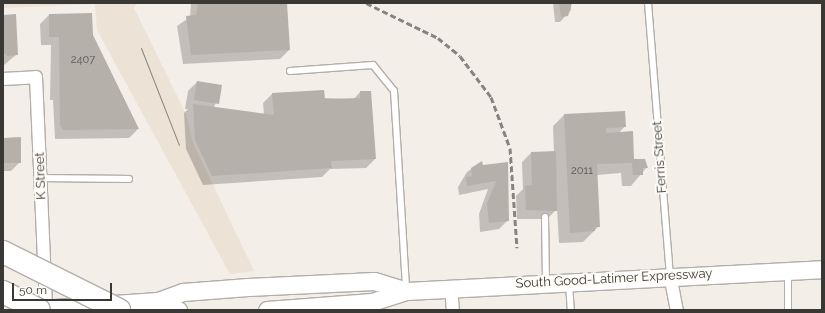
<!DOCTYPE html>
<html>
<head>
<meta charset="utf-8">
<style>
	body { margin:0 }
	#map { position:relative; width:825px; height:313px; overflow:hidden; background:#f3eee8; font-family:Raleway,sans-serif }
	div>[style] { position:absolute }
	.built>* { inset:0; background:#ece2d6 }
	.shadow>* { inset:0; background:#0003 }
	.building>* { inset:0; background:#b5b0aa }
	.roads { filter:drop-shadow(1px 0 #b3aea9) drop-shadow(-1px 0 #b3aea9) drop-shadow(0 1px #b3aea9) drop-shadow(0 -1px #b3aea9) }
	.service>* { height:6px; margin:-3px; padding:0 3px; transform-origin:3px; border-radius:3px; background:#fff }
	.minor>* { height:12px; margin:-6px; padding:0 6px; transform-origin:6px; border-radius:6px; background:#fff }
	.secondary>* { height:17px; margin:-8.5px; padding:0 8.5px; transform-origin:8.5px; border-radius:8.5px; background:#fff }
	.tram>* { height:1px; margin:-0.5px; padding:0 0.5px; transform-origin:0.5px; border-radius:0.5px; background:#87837f }
	.rail>* { height:3px; margin-top:-1.5px; transform-origin:0; background:repeating-linear-gradient(90deg,#87837f 0 6px,transparent 0 9px) }
	.bridges { filter:drop-shadow(1px 0 #b3aea9) drop-shadow(-1px 0 #b3aea9) drop-shadow(0 1px #b3aea9) drop-shadow(0 -1px #b3aea9) }
	.motorway-bridge>* { height:22px; margin:-11px; padding:0 11px; transform-origin:11px; border-radius:11px; background:#fff }
	span { translate:-50% -50%; white-space:nowrap; text-align:center; line-height:1.15; -webkit-text-stroke:4px #fffcf8; paint-order:stroke }
	.number-label { font-size:11px; color:#595652 }
	.number-label span { -webkit-text-stroke-width:0 }
	.street-label { font-size:13px; color:#3a3835 }
	.frame { position:absolute; inset:0; border:4px solid #3a3835; pointer-events:none }
	.scale { position:absolute; left:12px; top:283px; width:100px; height:18px; box-sizing:border-box; border:2px solid #3a3835; border-top:0; padding-left:5px; font-size:12px; line-height:14px; white-space:nowrap; color:#3a3835; -webkit-text-stroke:3px #fffcf8; paint-order:stroke }
</style>
</head>
<body>
<div id="map">
	<div class="built">
		<div style="clip-path:polygon(3px 3px,137px 3px,134px 8px,186px 114px,193px 143px,254px 271px,230px 274px,97px 30px,95px 4px,3px 8px)"></div>
	</div>
	<div class="shadow">
		<div style="clip-path:polygon(191px 3px,286px 3px,289px 50px,280px 59px,183px 64px,177px 26px,190px 17px)"></div>
		<div style="clip-path:polygon(553px 3px,571px 3px,571px 10px,560px 22px,555px 22px)"></div>
		<div style="clip-path:polygon(49px 15px,92px 35px,138px 129px,129px 138px,55px 139px,53px 100px,50px 100px,51px 45px,41px 45px,40px 24px)"></div>
		<div style="clip-path:polygon(3px 16px,17px 54px,3px 66px)"></div>
		<div style="clip-path:polygon(197px 82px,221px 86px,214px 108px,264px 115px,263px 103px,272px 94px,353px 100px,360px 92px,375px 159px,366px 168px,330px 169px,322px 177px,203px 185px,186px 149px,184px 113px,188px 109px,185px 109px,188px 91px)"></div>
		<div style="clip-path:polygon(564px 115px,625px 126px,619px 133px,633px 160px,647px 167px,631px 186px,622px 186px,621px 173px,597px 175px,599px 226px,583px 242px,559px 243px,557px 209px,547px 219px,517px 219px,516px 196px,523px 189px,522px 162px,531px 153px,554px 152px,553px 126px)"></div>
		<div style="clip-path:polygon(3px 139px,20px 162px,11px 171px,3px 171px)"></div>
		<div style="clip-path:polygon(481px 162px,482px 166px,507px 163px,508px 220px,499px 229px,480px 232px,479px 214px,488px 189px,459px 195px,458px 187px,467px 172px)"></div>
	</div>
	<div class="building">
		<div style="clip-path:polygon(198px 3px,287px 3px,290px 50px,191px 55px,186px 16px,196px 15px)"></div>
		<div style="clip-path:polygon(559px 3px,572px 3px,568px 16px,561px 17px)"></div>
		<div style="clip-path:polygon(92px 13px,93px 35px,139px 129px,63px 130px,60px 125px,59px 37px,49px 37px,49px 14px)"></div>
		<div style="clip-path:polygon(16px 14px,18px 55px,7px 56px,3px 52px,3px 15px)"></div>
		<div style="clip-path:polygon(197px 81px,222px 85px,219px 104px,194px 100px)"></div>
		<div style="clip-path:polygon(324px 90px,325px 99px,360px 98px,360px 91px,371px 91px,376px 159px,331px 161px,332px 168px,212px 176px,195px 140px,193px 104px,274px 115px,272px 93px)"></div>
		<div style="clip-path:polygon(625px 111px,626px 127px,606px 128px,606px 133px,633px 131px,634px 159px,645px 159px,648px 168px,643px 168px,643px 175px,633px 175px,632px 163px,597px 164px,600px 227px,595px 227px,595px 231px,570px 233px,564px 114px)"></div>
		<div style="clip-path:polygon(21px 137px,21px 163px,3px 163px,3px 138px)"></div>
		<div style="clip-path:polygon(556px 151px,557px 211px,526px 210px,525px 186px,532px 185px,531px 152px)"></div>
		<div style="clip-path:polygon(482px 161px,483px 165px,508px 162px,509px 221px,489px 223px,487px 204px,496px 181px,467px 186px,466px 177px,472px 176px,471px 168px)"></div>
	</div>
	<div class="roads">
		<div class="service">
			<div style="left:648px;top:3px;width:273px;rotate:85.4deg"></div>
			<div style="left:290px;top:71px;width:83px;rotate:-4.1deg"></div>
			<div style="left:373px;top:65px;width:33px;rotate:51deg"></div>
			<div style="left:394px;top:91px;width:198px;rotate:86.5deg"></div>
			<div style="left:41px;top:178px;width:88px;rotate:0.7deg"></div>
			<div style="left:545px;top:217px;width:65px;rotate:89.1deg"></div>
			<div style="left:788px;top:272px;width:38px;rotate:90deg"></div>
			<div style="left:569px;top:284px;width:26px;rotate:86deg"></div>
		</div>
		<div class="minor">
			<div style="left:3px;top:79px;width:33px;rotate:-3deg"></div>
			<div style="left:36px;top:77px;width:231px;rotate:87.5deg"></div>
			<div style="left:670px;top:275px;width:36px;rotate:79deg"></div>
			<div style="left:451px;top:288px;width:22px;rotate:85deg"></div>
		</div>
		<div class="secondary">
			<div style="left:158px;top:301px;width:22px;rotate:24deg"></div>
			<div style="left:26px;top:310px;width:132px;rotate:-3.9deg"></div>
			<div style="left:158px;top:301px;width:27px;rotate:-20deg"></div>
			<div style="left:183px;top:292px;width:65px;rotate:-4.4deg"></div>
			<div style="left:248px;top:287px;width:126px;rotate:-2.7deg"></div>
			<div style="left:374px;top:281px;width:34px;rotate:17deg"></div>
			<div style="left:267px;top:310px;width:105px;rotate:-4.4deg"></div>
			<div style="left:372px;top:302px;width:36px;rotate:-18deg"></div>
			<div style="left:406px;top:291px;width:417px;rotate:-3deg"></div>
		</div>
	</div>
	<div class="tram">
		<div style="left:141px;top:48px;width:104px;rotate:68.6deg"></div>
	</div>
	<div class="rail">
		<div style="left:366px;top:3px;width:80px;rotate:25.9deg"></div>
		<div style="left:438px;top:38px;width:28px;rotate:39deg"></div>
		<div style="left:460px;top:56px;width:51px;rotate:52.9deg"></div>
		<div style="left:491px;top:97px;width:54px;rotate:69.6deg"></div>
		<div style="left:510px;top:148px;width:100px;rotate:86deg"></div>
	</div>
	<div class="bridges">
		<div class="motorway-bridge">
			<div style="left:3px;top:252px;width:130px;rotate:26.6deg"></div>
			<div style="left:3px;top:292px;width:40px;rotate:26.6deg"></div>
		</div>
	</div>
	<div class="number-label">
		<span style="left:83px;top:60px">2407</span>
		<span style="left:582px;top:171px">2011</span>
	</div>
	<div class="street-label">
		<span style="left:660px;top:157px;rotate:-94deg">Ferris Street</span>
		<span style="left:41px;top:176px;rotate:-92deg">K Street</span>
		<span style="left:614px;top:279px;rotate:-3deg">South Good-Latimer Expressway</span>
	</div>
	<div class="frame"></div>
	<div class="scale">50 m</div>
</div>
</body>
</html>
